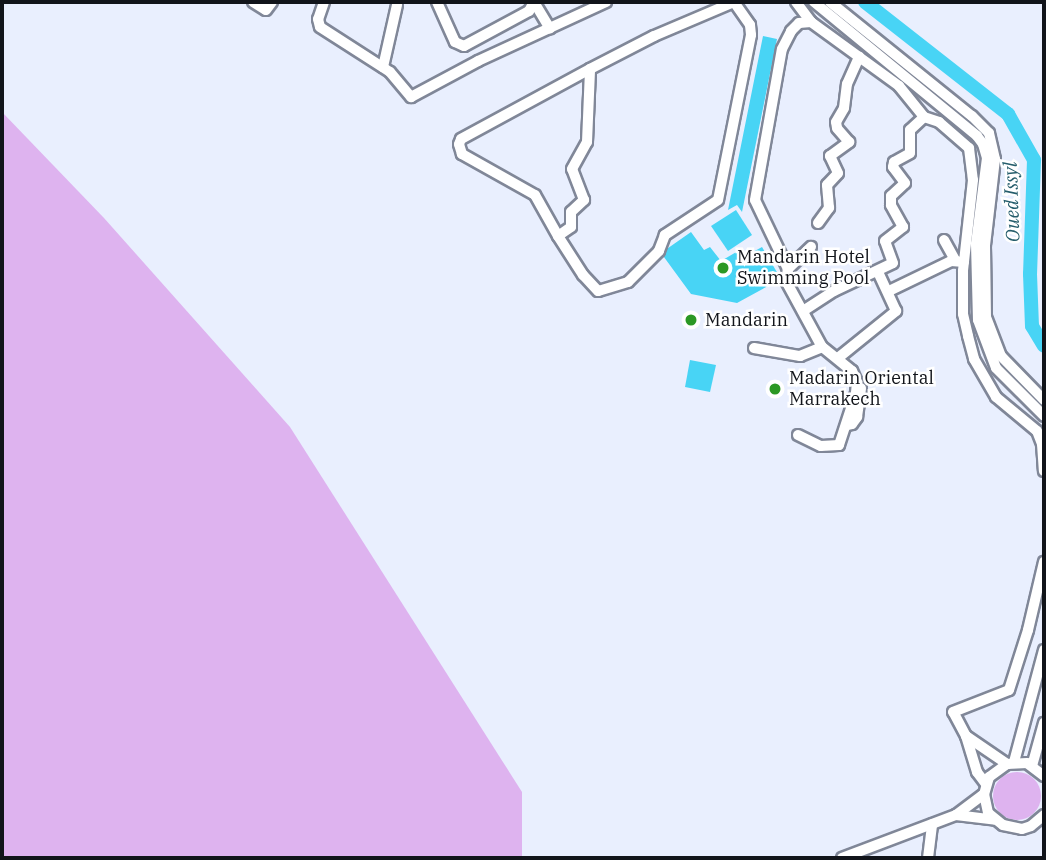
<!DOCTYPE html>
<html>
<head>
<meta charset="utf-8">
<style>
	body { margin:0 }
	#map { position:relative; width:1046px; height:860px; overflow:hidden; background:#e9effe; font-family:"IBM Plex Serif",serif }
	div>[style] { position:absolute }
	.green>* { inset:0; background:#deb3ef }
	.round { border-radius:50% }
	.water>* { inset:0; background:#48d4f5 }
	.river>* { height:14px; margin:-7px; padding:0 7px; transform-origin:7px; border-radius:7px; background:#48d4f5 }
	.roads { filter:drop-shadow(2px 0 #808798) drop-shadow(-2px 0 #808798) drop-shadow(0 2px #808798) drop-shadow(0 -2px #808798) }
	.minor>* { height:10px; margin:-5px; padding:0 5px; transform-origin:5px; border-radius:5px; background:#fff }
	.dots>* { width:19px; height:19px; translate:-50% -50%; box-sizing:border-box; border:4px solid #fff; border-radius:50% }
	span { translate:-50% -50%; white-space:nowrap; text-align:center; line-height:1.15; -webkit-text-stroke:5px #fff; paint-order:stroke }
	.poi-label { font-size:18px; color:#11141a }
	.left { translate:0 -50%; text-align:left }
	.water-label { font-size:19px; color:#255d6b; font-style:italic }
	.frame { position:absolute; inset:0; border:4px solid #11141a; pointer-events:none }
</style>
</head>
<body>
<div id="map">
	<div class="green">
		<div style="clip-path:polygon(2px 112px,104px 218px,290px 427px,522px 792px,522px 858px,2px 858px)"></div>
		<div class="round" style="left:993px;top:772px;width:48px;height:48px"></div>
	</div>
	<div class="water">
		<div style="clip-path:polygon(763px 36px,777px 39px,742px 212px,737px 205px,728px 210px)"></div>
		<div style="clip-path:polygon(736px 210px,752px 235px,728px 251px,711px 226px)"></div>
		<div style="clip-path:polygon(691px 232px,704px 250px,710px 247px,721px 261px,738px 251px,742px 258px,762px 247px,781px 279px,737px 303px,691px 294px,661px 253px)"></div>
		<div style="clip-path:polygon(690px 360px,716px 365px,710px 392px,685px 387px)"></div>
	</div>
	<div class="river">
		<div style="left:865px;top:2px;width:182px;rotate:38.1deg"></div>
		<div style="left:1008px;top:114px;width:53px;rotate:60.5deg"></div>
		<div style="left:1034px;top:160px;width:114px;rotate:92deg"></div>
		<div style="left:1030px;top:274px;width:52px;rotate:87.8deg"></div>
		<div style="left:1032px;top:326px;width:23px;rotate:59deg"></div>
	</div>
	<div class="roads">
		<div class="minor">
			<div style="left:253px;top:2px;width:15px;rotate:32deg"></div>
			<div style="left:266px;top:10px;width:10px;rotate:-53deg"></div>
			<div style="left:324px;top:2px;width:18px;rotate:109deg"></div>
			<div style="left:318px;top:19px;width:8px;rotate:76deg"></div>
			<div style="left:320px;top:27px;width:83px;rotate:32.7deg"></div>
			<div style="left:390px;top:72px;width:33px;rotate:50deg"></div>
			<div style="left:411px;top:97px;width:76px;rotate:-28.2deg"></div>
			<div style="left:478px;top:61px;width:141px;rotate:-24.7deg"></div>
			<div style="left:437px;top:2px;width:44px;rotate:65.8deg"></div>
			<div style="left:455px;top:42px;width:10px;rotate:24deg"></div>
			<div style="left:464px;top:46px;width:74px;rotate:-28.3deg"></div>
			<div style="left:529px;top:11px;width:10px;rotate:-61deg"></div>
			<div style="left:534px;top:2px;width:31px;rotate:59deg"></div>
			<div style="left:734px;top:2px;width:28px;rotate:55deg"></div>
			<div style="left:750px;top:25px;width:10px;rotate:84deg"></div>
			<div style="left:751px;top:35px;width:168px;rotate:101.3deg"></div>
			<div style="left:718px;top:200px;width:64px;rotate:146.6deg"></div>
			<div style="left:665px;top:235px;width:17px;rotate:111deg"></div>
			<div style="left:659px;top:251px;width:44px;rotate:135deg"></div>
			<div style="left:628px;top:282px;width:31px;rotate:163deg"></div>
			<div style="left:598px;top:291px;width:22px;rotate:-133deg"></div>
			<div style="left:583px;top:275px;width:46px;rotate:-122.7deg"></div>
			<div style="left:558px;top:236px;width:16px;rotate:-35deg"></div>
			<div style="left:571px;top:227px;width:15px;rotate:-90deg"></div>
			<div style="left:571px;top:212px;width:18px;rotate:-43deg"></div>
			<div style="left:584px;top:200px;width:33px;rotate:-111deg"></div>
			<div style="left:572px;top:169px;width:31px;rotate:-61deg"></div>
			<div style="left:587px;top:142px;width:73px;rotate:-87.6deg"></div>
			<div style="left:590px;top:69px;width:72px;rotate:-27.3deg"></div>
			<div style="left:654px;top:36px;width:87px;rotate:-23deg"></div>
			<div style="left:796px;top:2px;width:25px;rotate:53deg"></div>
			<div style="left:811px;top:22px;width:109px;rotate:36deg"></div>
			<div style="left:899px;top:86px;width:40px;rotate:51deg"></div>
			<div style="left:924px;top:117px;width:16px;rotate:18deg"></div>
			<div style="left:939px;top:122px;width:40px;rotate:41deg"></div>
			<div style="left:969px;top:148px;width:32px;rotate:83deg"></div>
			<div style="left:973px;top:180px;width:92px;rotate:96.3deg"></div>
			<div style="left:963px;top:271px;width:43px;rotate:90deg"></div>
			<div style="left:963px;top:314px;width:23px;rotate:77deg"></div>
			<div style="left:968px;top:336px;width:24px;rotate:75deg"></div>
			<div style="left:974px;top:359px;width:44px;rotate:59.9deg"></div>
			<div style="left:996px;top:397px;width:53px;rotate:39.7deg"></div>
			<div style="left:1037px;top:431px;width:14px;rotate:69deg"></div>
			<div style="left:1042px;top:444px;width:27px;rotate:86deg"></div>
			<div style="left:814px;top:2px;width:211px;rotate:39.4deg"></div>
			<div style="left:977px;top:136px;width:10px;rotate:53deg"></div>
			<div style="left:983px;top:144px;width:15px;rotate:74deg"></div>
			<div style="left:987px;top:158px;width:87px;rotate:97.3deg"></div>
			<div style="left:976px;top:244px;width:76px;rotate:88.5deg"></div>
			<div style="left:978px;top:320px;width:51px;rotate:69.4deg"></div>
			<div style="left:996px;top:368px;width:68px;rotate:45deg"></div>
			<div style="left:830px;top:2px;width:182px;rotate:38.8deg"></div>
			<div style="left:972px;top:116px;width:24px;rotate:45deg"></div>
			<div style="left:989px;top:133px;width:27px;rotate:77deg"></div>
			<div style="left:995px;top:159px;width:88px;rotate:96.6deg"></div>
			<div style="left:985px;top:246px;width:71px;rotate:89.2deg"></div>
			<div style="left:986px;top:317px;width:42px;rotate:69deg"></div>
			<div style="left:1001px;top:356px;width:62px;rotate:45.7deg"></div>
			<div style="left:383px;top:67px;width:64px;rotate:-77.3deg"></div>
			<div style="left:818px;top:223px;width:19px;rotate:-54deg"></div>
			<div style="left:829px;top:208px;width:23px;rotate:-95deg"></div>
			<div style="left:827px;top:185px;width:16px;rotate:-47deg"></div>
			<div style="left:838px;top:173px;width:19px;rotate:-115deg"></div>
			<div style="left:830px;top:156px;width:24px;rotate:-36deg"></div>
			<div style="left:849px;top:142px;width:18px;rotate:-131deg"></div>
			<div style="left:837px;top:128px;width:6px;rotate:-99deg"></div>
			<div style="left:836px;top:122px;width:16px;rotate:-60deg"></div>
			<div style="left:844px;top:108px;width:24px;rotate:-83deg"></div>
			<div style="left:847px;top:84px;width:30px;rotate:-66deg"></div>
			<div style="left:558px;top:236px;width:47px;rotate:-119.3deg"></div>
			<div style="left:535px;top:195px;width:84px;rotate:-150.7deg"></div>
			<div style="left:462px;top:154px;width:10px;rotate:-107deg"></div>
			<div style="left:459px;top:144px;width:5px;rotate:-68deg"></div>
			<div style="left:461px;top:139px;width:147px;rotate:-28.5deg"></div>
			<div style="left:944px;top:240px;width:23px;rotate:61deg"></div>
			<div style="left:788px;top:269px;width:76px;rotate:-115.6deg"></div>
			<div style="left:755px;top:200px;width:153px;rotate:-79.9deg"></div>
			<div style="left:782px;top:49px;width:20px;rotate:-63deg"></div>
			<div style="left:791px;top:31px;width:11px;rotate:-45deg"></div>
			<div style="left:799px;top:23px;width:12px;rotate:-5deg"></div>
			<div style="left:889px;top:291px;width:69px;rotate:-25.8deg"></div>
			<div style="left:951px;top:261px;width:13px;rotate:4deg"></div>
			<div style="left:803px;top:311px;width:37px;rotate:-33deg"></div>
			<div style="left:834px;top:291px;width:65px;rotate:-25.4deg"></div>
			<div style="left:893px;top:263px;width:23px;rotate:-110deg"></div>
			<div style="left:885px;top:241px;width:23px;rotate:-38deg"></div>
			<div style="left:903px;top:227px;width:25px;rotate:-119deg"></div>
			<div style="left:891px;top:205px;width:9px;rotate:-90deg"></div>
			<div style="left:891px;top:196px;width:19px;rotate:-43deg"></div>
			<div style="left:905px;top:183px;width:20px;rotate:-127deg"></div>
			<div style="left:893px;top:167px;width:5px;rotate:-79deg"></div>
			<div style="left:894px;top:162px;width:18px;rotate:-29deg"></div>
			<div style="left:910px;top:153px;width:23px;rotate:-90deg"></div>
			<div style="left:910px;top:130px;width:19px;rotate:-43deg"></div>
			<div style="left:754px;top:348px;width:47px;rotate:9.9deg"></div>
			<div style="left:800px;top:356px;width:24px;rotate:-22deg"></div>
			<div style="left:822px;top:347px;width:75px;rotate:-118.6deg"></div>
			<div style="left:786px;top:281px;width:12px;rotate:-81deg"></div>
			<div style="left:788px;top:269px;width:32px;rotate:-44deg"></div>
			<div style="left:838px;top:358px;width:75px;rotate:-39deg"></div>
			<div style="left:896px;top:311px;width:43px;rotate:-114.8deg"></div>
			<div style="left:847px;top:425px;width:5px;rotate:-11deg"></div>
			<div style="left:852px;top:424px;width:9px;rotate:-54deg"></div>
			<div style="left:857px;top:417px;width:29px;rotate:-82deg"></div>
			<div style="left:798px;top:435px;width:25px;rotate:26deg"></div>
			<div style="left:821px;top:446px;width:18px;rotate:-3deg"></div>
			<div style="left:839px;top:445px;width:55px;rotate:-71.9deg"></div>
			<div style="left:856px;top:393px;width:11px;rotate:-85deg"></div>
			<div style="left:857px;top:382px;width:12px;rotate:-114deg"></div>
			<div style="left:852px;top:371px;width:38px;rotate:-141deg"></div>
			<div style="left:966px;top:736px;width:50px;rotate:34.3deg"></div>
			<div style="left:1014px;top:762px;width:116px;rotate:-75deg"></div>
			<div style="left:1032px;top:766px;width:45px;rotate:-74.4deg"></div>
			<div style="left:1044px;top:776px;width:21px;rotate:-143deg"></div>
			<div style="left:1027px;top:763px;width:20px;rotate:177deg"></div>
			<div style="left:1007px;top:764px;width:22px;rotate:144deg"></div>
			<div style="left:989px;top:777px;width:18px;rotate:106deg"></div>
			<div style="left:984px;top:794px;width:19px;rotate:78deg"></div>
			<div style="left:988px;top:813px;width:19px;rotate:39deg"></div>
			<div style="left:1003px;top:825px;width:19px;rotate:12deg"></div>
			<div style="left:1022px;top:829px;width:9px;rotate:-18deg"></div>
			<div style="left:1031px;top:826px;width:17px;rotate:-40deg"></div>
			<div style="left:986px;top:784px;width:15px;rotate:-127deg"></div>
			<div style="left:977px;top:772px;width:38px;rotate:-107deg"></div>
			<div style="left:966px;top:736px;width:27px;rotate:-118deg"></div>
			<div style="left:953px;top:712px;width:60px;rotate:-21.4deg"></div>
			<div style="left:1009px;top:690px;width:63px;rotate:-72.4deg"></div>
			<div style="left:1028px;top:630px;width:70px;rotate:-76.8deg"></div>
			<div style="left:956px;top:815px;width:38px;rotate:7deg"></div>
			<div style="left:842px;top:858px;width:122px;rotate:-20.7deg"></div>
			<div style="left:956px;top:815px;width:35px;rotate:-37deg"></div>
			<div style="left:928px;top:858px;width:34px;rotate:-83deg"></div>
		</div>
	</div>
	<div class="dots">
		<div style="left:723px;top:268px;background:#2b9824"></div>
		<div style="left:691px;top:320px;background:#2b9824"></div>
		<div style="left:775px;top:389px;background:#2b9824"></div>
	</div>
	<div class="poi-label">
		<span class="left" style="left:737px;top:268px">Mandarin Hotel<br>Swimming Pool</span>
		<span class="left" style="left:705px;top:320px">Mandarin</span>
		<span class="left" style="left:789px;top:389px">Madarin Oriental<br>Marrakech</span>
	</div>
	<div class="water-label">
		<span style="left:1012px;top:202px;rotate:-92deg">Oued Issyl</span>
	</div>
	<div class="frame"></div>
</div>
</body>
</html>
